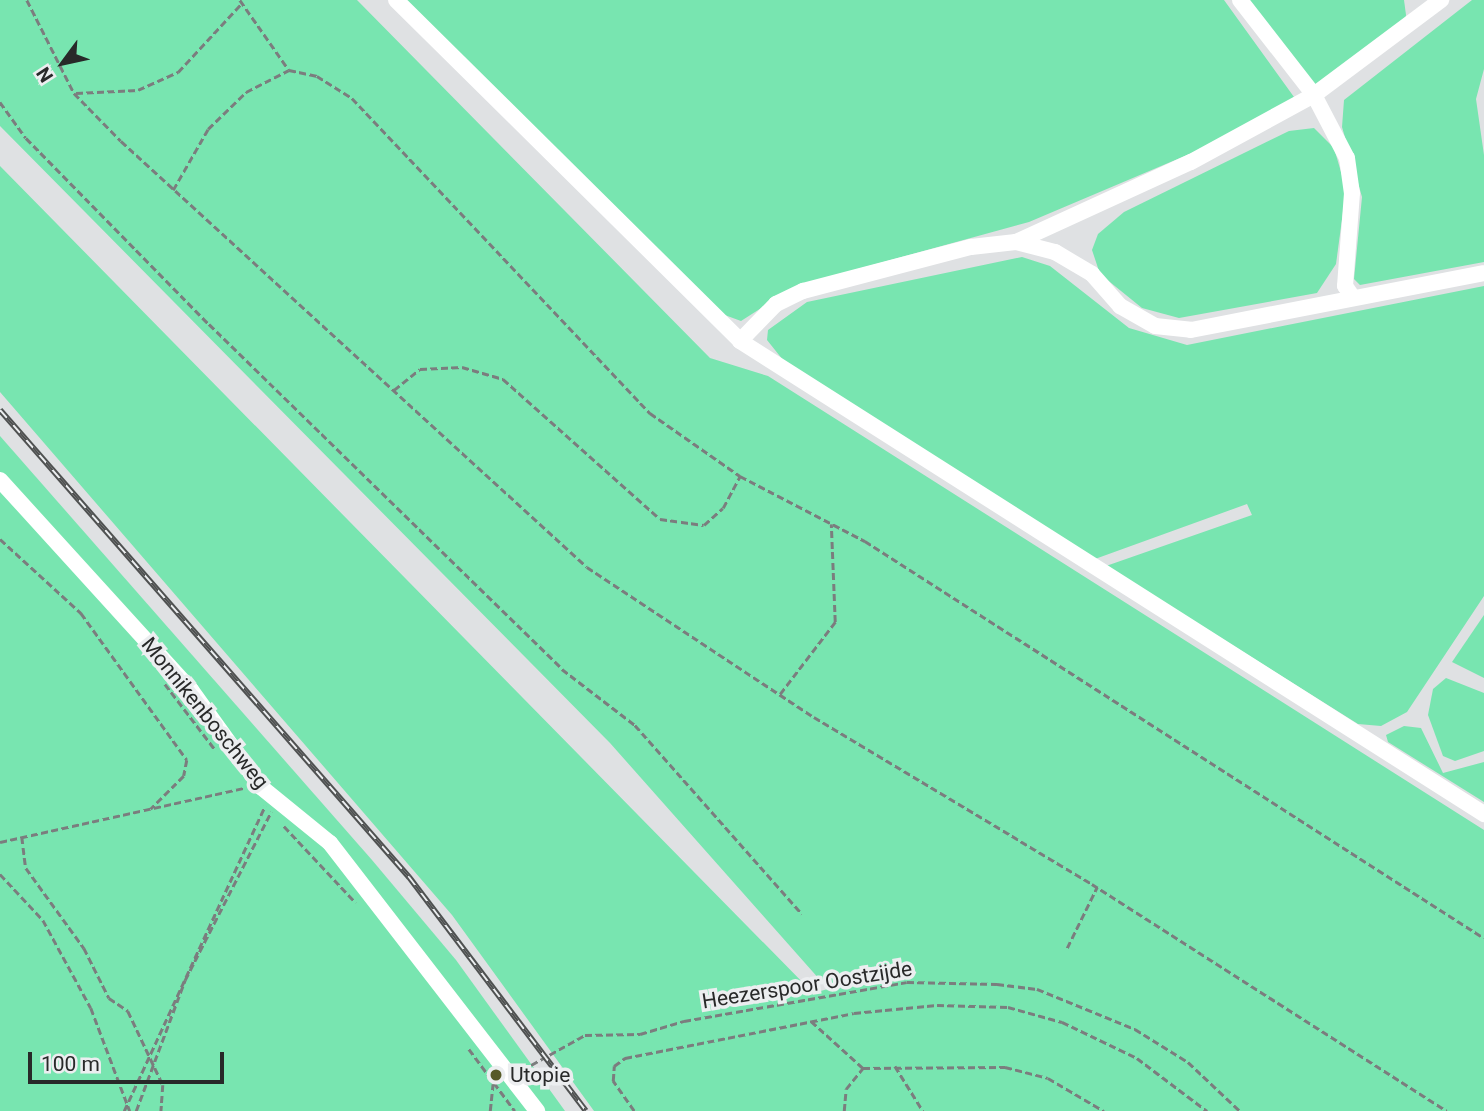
<!DOCTYPE html>
<html>
<head>
<meta charset="utf-8">
<style>
	body { margin:0 }
	#map { position:relative; width:1484px; height:1111px; overflow:hidden; background:#dfe1e3; font-family:Roboto,sans-serif }
	div>[style] { position:absolute }
	.green>* { inset:0; background:#78e5b0 }
	.path>* { height:2.5px; margin-top:-1.25px; transform-origin:0; background:repeating-linear-gradient(90deg,#7b7d7e 0 7px,transparent 0 10.5px) }
	.minor>* { height:16px; margin:-8px; padding:0 8px; transform-origin:8px; border-radius:8px; background:#fff }
	.rail>* { height:6px; margin-top:-3px; transform-origin:0; background:repeating-linear-gradient(90deg,#eceef0 0 10px,#4f5151 0 20px); box-sizing:border-box; border-block:2px solid #4f5151 }
	.dots>* { width:19px; height:19px; translate:-50% -50%; box-sizing:border-box; border:4px solid #eceef0; border-radius:50% }
	span { translate:-50% -50%; white-space:nowrap; text-align:center; line-height:1.15; -webkit-text-stroke:7px #eceef0; paint-order:stroke }
	.street-label { font-size:21px; color:#282929 }
	.poi-label { font-size:21px; color:#282929 }
	.left { translate:0 -50%; text-align:left }
	.north { position:absolute; left:28px; top:28px; width:70px; height:70px; -webkit-text-stroke:5px #eceef0; paint-order:stroke; rotate:237deg; font-size:19px; font-weight:700; line-height:28px; text-align:center; color:#282929 }
	.north::after { content:''; display:block; margin:auto; width:24px; height:32px; background:#282929; clip-path:polygon(50% 0,100% 100%,50% 72%,0 100%) }
	.scale { position:absolute; left:28px; top:1052px; width:196px; height:32px; box-sizing:border-box; border:4px solid #282929; border-top:0; padding-left:9px; font-size:21px; line-height:24px; white-space:nowrap; color:#282929; -webkit-text-stroke:5px #eceef0; paint-order:stroke }
</style>
</head>
<body>
<div id="map">
	<div class="green">
		<div style="clip-path:polygon(0 0,357px 0,710px 358px,768px 376px,1484px 830px,1484px 1111px,594px 1111px,452px 915px,0 392px,0 166px,813px 993px,828px 989px,610px 743px,0 126px)"></div>
		<div style="clip-path:polygon(406px 0,1224px 0,1294px 97px,1272px 119px,1029px 222px,796px 286px,741px 321px,722px 314px)"></div>
		<div style="clip-path:polygon(1244px 0,1404px 0,1406px 15px,1405px 25px,1327px 87px,1310px 83px)"></div>
		<div style="clip-path:polygon(1472px 0,1484px 0,1484px 69px,1476px 99px,1484px 155px,1484px 262px,1360px 285px,1354px 279px,1362px 197px,1342px 127px,1344px 100px)"></div>
		<div style="clip-path:polygon(1314px 128px,1334px 148px,1346px 189px,1336px 264px,1317px 293px,1179px 318px,1142px 308px,1100px 274px,1092px 250px,1098px 234px,1124px 212px,1289px 131px)"></div>
		<div style="clip-path:polygon(1022px 257px,1050px 266px,1129px 328px,1187px 345px,1484px 286px,1484px 596px,1407px 712px,1381px 726px,1358px 724px,1106px 566px,1252px 515px,1247px 504px,1095px 559px,783px 360px,767px 340px,768px 330px,807px 302px)"></div>
		<div style="clip-path:polygon(0 436px,372px 860px,456px 960px,565px 1111px,0 1111px)"></div>
		<div style="clip-path:polygon(1484px 615px,1484px 678px,1452px 662px)"></div>
		<div style="clip-path:polygon(1446px 678px,1484px 693px,1484px 751px,1455px 761px,1443px 756px,1428px 715px,1433px 689px)"></div>
		<div style="clip-path:polygon(1404px 726px,1421px 728px,1443px 773px,1484px 762px,1484px 802px,1388px 742px,1386px 735px)"></div>
	</div>
	<div class="path">
		<div style="left:27px;top:0;width:104px;rotate:63.2deg"></div>
		<div style="left:74px;top:93px;width:67px;rotate:45.6deg"></div>
		<div style="left:121px;top:141px;width:631px;rotate:42.43deg"></div>
		<div style="left:587px;top:567px;width:272px;rotate:33.5deg"></div>
		<div style="left:814px;top:717px;width:324px;rotate:31deg"></div>
		<div style="left:1092px;top:884px;width:421px;rotate:32.6deg"></div>
		<div style="left:240px;top:0;width:85px;rotate:55deg"></div>
		<div style="left:289px;top:70px;width:29px;rotate:12deg"></div>
		<div style="left:317px;top:76px;width:41px;rotate:32.2deg"></div>
		<div style="left:352px;top:98px;width:434px;rotate:46.6deg"></div>
		<div style="left:650px;top:413px;width:110px;rotate:35deg"></div>
		<div style="left:740px;top:476px;width:141px;rotate:27.5deg"></div>
		<div style="left:865px;top:541px;width:735px;rotate:32.67deg"></div>
		<div style="left:76px;top:93px;width:62px;rotate:-2.8deg"></div>
		<div style="left:138px;top:90px;width:44px;rotate:-24.2deg"></div>
		<div style="left:178px;top:72px;width:94px;rotate:-47.2deg"></div>
		<div style="left:0;top:102px;width:44px;rotate:54.2deg"></div>
		<div style="left:26px;top:138px;width:261px;rotate:45.5deg"></div>
		<div style="left:209px;top:324px;width:494px;rotate:44.3deg"></div>
		<div style="left:562px;top:669px;width:92px;rotate:37.5deg"></div>
		<div style="left:635px;top:725px;width:252px;rotate:48.5deg"></div>
		<div style="left:173px;top:190px;width:70px;rotate:-60.2deg"></div>
		<div style="left:208px;top:129px;width:53px;rotate:-44.2deg"></div>
		<div style="left:246px;top:92px;width:48px;rotate:-27.1deg"></div>
		<div style="left:394px;top:390px;width:33px;rotate:-39deg"></div>
		<div style="left:420px;top:369px;width:42px;rotate:-2.7deg"></div>
		<div style="left:462px;top:367px;width:43px;rotate:16.3deg"></div>
		<div style="left:503px;top:379px;width:210px;rotate:41.7deg"></div>
		<div style="left:660px;top:519px;width:44px;rotate:7.8deg"></div>
		<div style="left:704px;top:525px;width:25px;rotate:-42deg"></div>
		<div style="left:723px;top:508px;width:36px;rotate:-62deg"></div>
		<div style="left:0;top:539px;width:110px;rotate:42.4deg"></div>
		<div style="left:81px;top:613px;width:181px;rotate:54.2deg"></div>
		<div style="left:187px;top:760px;width:16px;rotate:101deg"></div>
		<div style="left:184px;top:776px;width:47px;rotate:135deg"></div>
		<div style="left:165px;top:684px;width:81px;rotate:52.6deg"></div>
		<div style="left:780px;top:694px;width:91px;rotate:-52.6deg"></div>
		<div style="left:835px;top:622px;width:98px;rotate:-92.3deg"></div>
		<div style="left:284px;top:826px;width:105px;rotate:46.9deg"></div>
		<div style="left:22px;top:837px;width:31px;rotate:83deg"></div>
		<div style="left:26px;top:868px;width:99px;rotate:54.1deg"></div>
		<div style="left:84px;top:948px;width:56px;rotate:63.4deg"></div>
		<div style="left:109px;top:998px;width:23px;rotate:34deg"></div>
		<div style="left:128px;top:1011px;width:82px;rotate:64.7deg"></div>
		<div style="left:163px;top:1085px;width:26px;rotate:94deg"></div>
		<div style="left:0;top:842px;width:249px;rotate:-12.5deg"></div>
		<div style="left:0;top:874px;width:63px;rotate:46.9deg"></div>
		<div style="left:43px;top:920px;width:100px;rotate:61.4deg"></div>
		<div style="left:91px;top:1008px;width:110px;rotate:69.3deg"></div>
		<div style="left:1067px;top:948px;width:68px;rotate:-63.8deg"></div>
		<div style="left:811px;top:1021px;width:70px;rotate:42.1deg"></div>
		<div style="left:863px;top:1068px;width:142px;rotate:-0.4deg"></div>
		<div style="left:1005px;top:1067px;width:44px;rotate:14.3deg"></div>
		<div style="left:1048px;top:1078px;width:65px;rotate:30.5deg"></div>
		<div style="left:469px;top:1049px;width:77px;rotate:53.4deg"></div>
		<div style="left:895px;top:1066px;width:53px;rotate:58.1deg"></div>
		<div style="left:522px;top:1070px;width:72px;rotate:-29.1deg"></div>
		<div style="left:585px;top:1035px;width:55px;rotate:-1deg"></div>
		<div style="left:640px;top:1034px;width:46px;rotate:-16.5deg"></div>
		<div style="left:684px;top:1021px;width:226px;rotate:-9.9deg"></div>
		<div style="left:907px;top:982px;width:90px;rotate:1.3deg"></div>
		<div style="left:997px;top:984px;width:40px;rotate:7.1deg"></div>
		<div style="left:1037px;top:989px;width:106px;rotate:22.2deg"></div>
		<div style="left:1135px;top:1029px;width:62px;rotate:31.9deg"></div>
		<div style="left:1188px;top:1062px;width:71px;rotate:43.3deg"></div>
		<div style="left:124px;top:1111px;width:336px;rotate:-65.2deg"></div>
		<div style="left:136px;top:1111px;width:140px;rotate:-69.5deg"></div>
		<div style="left:185px;top:980px;width:189px;rotate:-62.9deg"></div>
		<div style="left:490px;top:1111px;width:27px;rotate:-84deg"></div>
		<div style="left:634px;top:1111px;width:37px;rotate:-125deg"></div>
		<div style="left:613px;top:1081px;width:15px;rotate:-86deg"></div>
		<div style="left:614px;top:1066px;width:14px;rotate:-36deg"></div>
		<div style="left:625px;top:1058px;width:233px;rotate:-11.1deg"></div>
		<div style="left:854px;top:1013px;width:83px;rotate:-5.5deg"></div>
		<div style="left:937px;top:1005px;width:71px;rotate:1.6deg"></div>
		<div style="left:1008px;top:1007px;width:56px;rotate:15.5deg"></div>
		<div style="left:1062px;top:1022px;width:83px;rotate:25.6deg"></div>
		<div style="left:1137px;top:1058px;width:88px;rotate:37.1deg"></div>
		<div style="left:844px;top:1111px;width:22px;rotate:-85deg"></div>
		<div style="left:846px;top:1089px;width:27px;rotate:-51deg"></div>
	</div>
	<div class="minor">
		<div style="left:396px;top:0;width:484px;rotate:44.7deg"></div>
		<div style="left:740px;top:341px;width:882px;rotate:32.45deg"></div>
		<div style="left:1240px;top:0;width:120px;rotate:52.1deg"></div>
		<div style="left:1314px;top:95px;width:71px;rotate:62.4deg"></div>
		<div style="left:1347px;top:158px;width:35px;rotate:82deg"></div>
		<div style="left:1352px;top:193px;width:93px;rotate:94.3deg"></div>
		<div style="left:1345px;top:286px;width:12px;rotate:55deg"></div>
		<div style="left:1016px;top:242px;width:192px;rotate:-24.6deg"></div>
		<div style="left:1191px;top:162px;width:140px;rotate:-28.6deg"></div>
		<div style="left:1314px;top:95px;width:159px;rotate:-36.8deg"></div>
		<div style="left:740px;top:341px;width:52px;rotate:-45.8deg"></div>
		<div style="left:776px;top:304px;width:30px;rotate:-26deg"></div>
		<div style="left:803px;top:291px;width:174px;rotate:-14.7deg"></div>
		<div style="left:971px;top:247px;width:45px;rotate:-6.3deg"></div>
		<div style="left:1016px;top:242px;width:40px;rotate:14.4deg"></div>
		<div style="left:1055px;top:252px;width:43px;rotate:30.7deg"></div>
		<div style="left:1092px;top:274px;width:43px;rotate:48.8deg"></div>
		<div style="left:1120px;top:306px;width:40px;rotate:29.7deg"></div>
		<div style="left:1155px;top:326px;width:36px;rotate:6deg"></div>
		<div style="left:1191px;top:330px;width:298px;rotate:-11deg"></div>
		<div style="left:0;top:480px;width:284px;rotate:47.7deg"></div>
		<div style="left:191px;top:690px;width:120px;rotate:54.2deg"></div>
		<div style="left:261px;top:787px;width:89px;rotate:39.1deg"></div>
		<div style="left:330px;top:843px;width:339px;rotate:52.3deg"></div>
	</div>
	<div class="rail">
		<div style="left:0;top:410px;width:621px;rotate:48.79deg"></div>
		<div style="left:409px;top:877px;width:293px;rotate:52.9deg"></div>
	</div>
	<div class="dots">
		<div style="left:496px;top:1075px;background:#575a27"></div>
	</div>
	<div class="street-label">
		<span style="left:205px;top:713px;rotate:51deg">Monnikenboschweg</span>
		<span style="left:807px;top:985px;rotate:-9deg">Heezerspoor Oostzijde</span>
	</div>
	<div class="poi-label">
		<span class="left" style="left:510px;top:1075px">Utopie</span>
	</div>
	<div class="north">N</div>
	<div class="scale">100 m</div>
</div>
</body>
</html>
